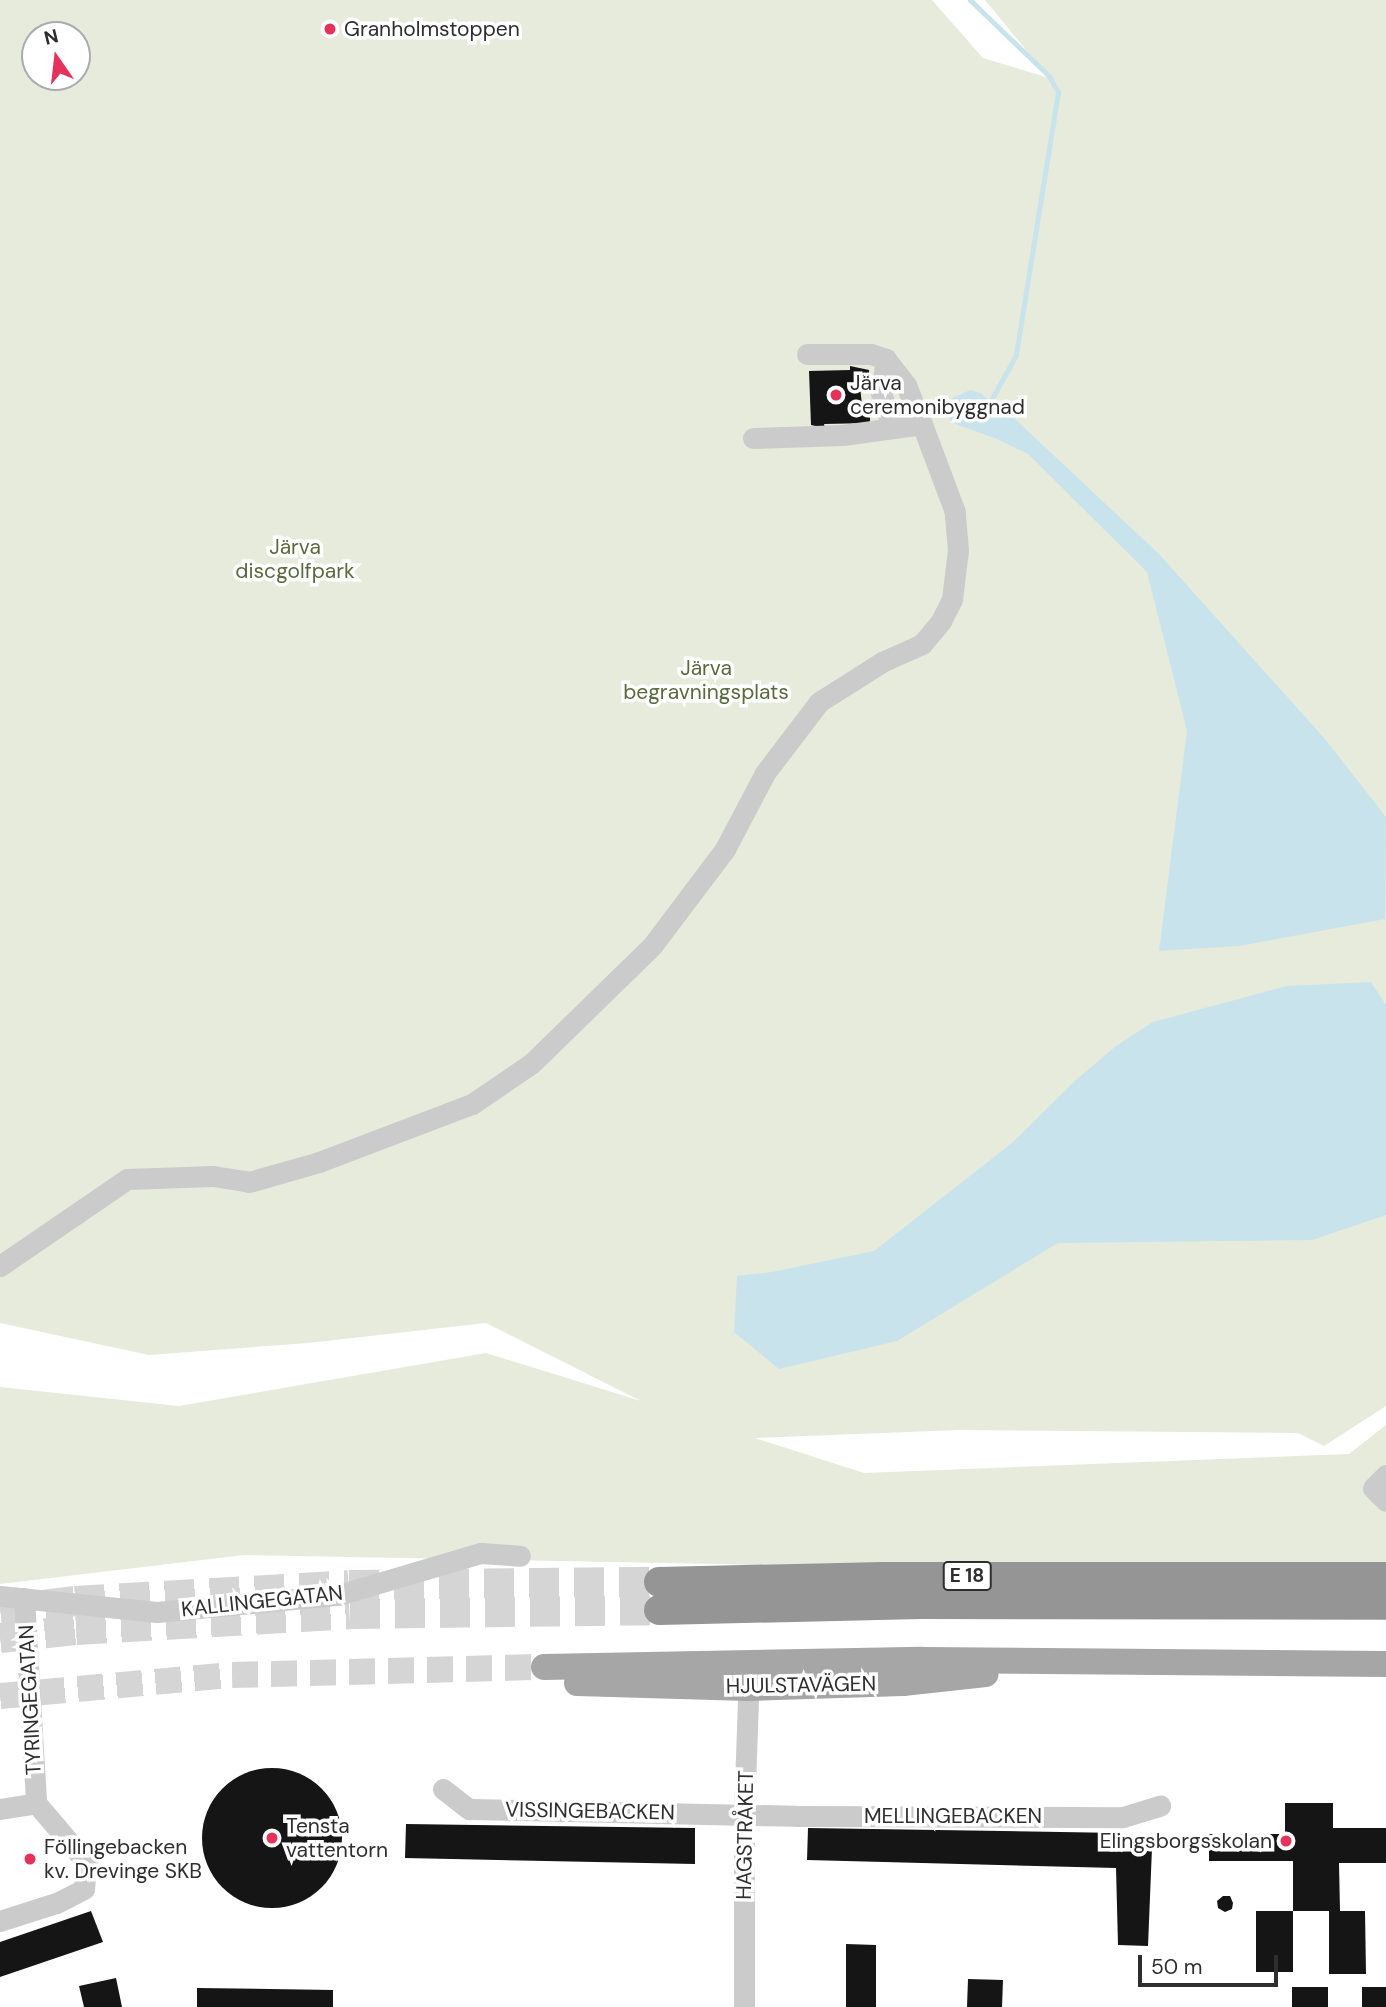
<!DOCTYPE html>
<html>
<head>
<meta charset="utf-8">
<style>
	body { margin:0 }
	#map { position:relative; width:1386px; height:2007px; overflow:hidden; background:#fff; font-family:"DM Sans",sans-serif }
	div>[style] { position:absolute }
	.green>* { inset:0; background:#e7ebdc }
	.water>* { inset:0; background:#c8e3eb }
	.stream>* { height:5px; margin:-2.5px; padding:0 2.5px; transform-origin:2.5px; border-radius:2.5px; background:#c8e3eb }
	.building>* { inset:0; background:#151515 }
	.round { border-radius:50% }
	.major-tunnel>* { height:26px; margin-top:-13px; transform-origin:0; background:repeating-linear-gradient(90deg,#d5d5d5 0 26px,transparent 0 39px) }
	.highway-tunnel>* { height:30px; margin-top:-15px; transform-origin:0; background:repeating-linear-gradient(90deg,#d5d5d5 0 30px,transparent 0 45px) }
	.minor>* { height:21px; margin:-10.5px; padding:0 10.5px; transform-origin:10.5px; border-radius:10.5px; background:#cbcbcb }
	.major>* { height:26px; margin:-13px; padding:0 13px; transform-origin:13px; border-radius:13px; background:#a6a6a6 }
	.highway>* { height:30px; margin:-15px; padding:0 15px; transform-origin:15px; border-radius:15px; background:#959595 }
	.dots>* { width:19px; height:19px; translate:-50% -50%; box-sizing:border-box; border:4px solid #fff; border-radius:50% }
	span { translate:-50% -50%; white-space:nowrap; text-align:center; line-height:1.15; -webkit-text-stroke:7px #fff; paint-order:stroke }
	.shield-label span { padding:2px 5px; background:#fff; border:2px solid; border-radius:5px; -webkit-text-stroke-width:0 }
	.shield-label { font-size:19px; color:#2e2e2e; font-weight:700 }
	.poi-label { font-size:21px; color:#2e2e2e }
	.left { translate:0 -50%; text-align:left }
	.right { translate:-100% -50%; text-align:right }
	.park-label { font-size:21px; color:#58693c }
	.street-label { font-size:21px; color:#2e2e2e }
	.north { position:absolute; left:21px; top:21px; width:70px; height:70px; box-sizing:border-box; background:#fff; border:2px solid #ababab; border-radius:50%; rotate:346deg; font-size:19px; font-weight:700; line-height:28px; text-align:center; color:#2e2e2e }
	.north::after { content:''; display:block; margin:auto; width:24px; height:32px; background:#e4325b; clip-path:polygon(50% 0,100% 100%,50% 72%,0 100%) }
	.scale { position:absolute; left:1138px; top:1955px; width:140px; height:32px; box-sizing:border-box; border:4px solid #2e2e2e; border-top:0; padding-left:9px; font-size:21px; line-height:24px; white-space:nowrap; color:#2e2e2e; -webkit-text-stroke:5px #fff; paint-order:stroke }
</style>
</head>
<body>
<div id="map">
	<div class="green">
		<div style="clip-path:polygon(evenodd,0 0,932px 0,983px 58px,1049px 78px,985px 0,1386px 0,1386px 1406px,1324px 1446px,1298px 1433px,958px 1430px,755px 1438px,864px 1473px,1349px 1454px,1386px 1425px,1386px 1577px,244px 1555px,0 1584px,0 1387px,179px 1406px,486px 1353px,641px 1401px,486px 1323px,308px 1343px,149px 1355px,0 1323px,0 0,35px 35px,77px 35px,77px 77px,35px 77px,35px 35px)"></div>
	</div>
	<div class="water">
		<div style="clip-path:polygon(970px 390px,981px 393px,990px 402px,1000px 405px,1159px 554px,1325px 739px,1386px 817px,1385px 919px,1239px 946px,1159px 951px,1187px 731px,1147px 572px,1028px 454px,997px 439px,955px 424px,945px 415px,942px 403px)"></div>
		<div style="clip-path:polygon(1371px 982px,1386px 1005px,1386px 1215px,1312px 1240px,1058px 1243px,897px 1341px,779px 1369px,734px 1332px,737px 1276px,772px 1272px,874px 1251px,1012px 1143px,1077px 1079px,1116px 1046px,1153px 1022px,1287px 986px)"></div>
	</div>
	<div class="stream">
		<div style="left:970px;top:0;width:110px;rotate:43.9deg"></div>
		<div style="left:1049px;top:76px;width:18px;rotate:61deg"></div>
		<div style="left:1058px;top:92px;width:266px;rotate:99.1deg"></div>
		<div style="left:1016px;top:355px;width:54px;rotate:119deg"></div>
	</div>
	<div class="building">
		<div style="clip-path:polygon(850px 366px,869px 370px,869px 386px,860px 386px,862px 405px,870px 405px,870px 423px,824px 424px,825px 428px,811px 425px,809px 371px,850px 370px)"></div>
		<div class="round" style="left:202px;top:1768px;width:140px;height:140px"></div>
		<div style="clip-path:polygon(1285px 1803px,1333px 1803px,1333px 1828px,1386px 1828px,1386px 1863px,1339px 1863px,1340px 1911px,1365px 1911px,1366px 1974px,1329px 1974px,1329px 1911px,1293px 1911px,1293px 1861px,1209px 1861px,1209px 1834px,1285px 1834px)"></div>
		<div style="clip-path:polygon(406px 1824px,695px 1828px,695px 1864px,405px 1858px)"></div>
		<div style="clip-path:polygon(808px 1828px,1120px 1833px,1119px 1847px,1152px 1848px,1148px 1946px,1118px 1945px,1116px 1868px,807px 1860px)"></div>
		<div style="clip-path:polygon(1223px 1896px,1230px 1896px,1233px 1903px,1232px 1909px,1225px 1912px,1218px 1908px,1217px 1901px)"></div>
		<div style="clip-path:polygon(91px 1911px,103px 1942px,0 1977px,0 1942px)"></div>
		<div style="clip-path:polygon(1256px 1911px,1293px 1911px,1293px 1972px,1256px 1972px)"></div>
		<div style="clip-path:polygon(846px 1944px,876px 1945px,876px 2007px,846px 2007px)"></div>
		<div style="clip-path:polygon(116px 1978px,122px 2007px,84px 2007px,79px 1986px)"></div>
		<div style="clip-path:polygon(968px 1979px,1003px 1980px,1002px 2007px,967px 2007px)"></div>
		<div style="clip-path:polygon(1292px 1987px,1328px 1987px,1328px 2007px,1292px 2007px)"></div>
		<div style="clip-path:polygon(1362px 1987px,1386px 1987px,1386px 2007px,1362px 2007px)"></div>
		<div style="clip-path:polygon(197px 1988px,333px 1990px,333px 2007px,197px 2007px)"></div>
	</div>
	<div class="major-tunnel">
		<div style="left:0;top:1696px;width:233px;rotate:-5.2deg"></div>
		<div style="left:232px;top:1675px;width:312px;rotate:-1.5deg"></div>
	</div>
	<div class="highway-tunnel">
		<div style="left:0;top:1610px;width:76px;rotate:-6.8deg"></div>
		<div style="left:75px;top:1601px;width:274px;rotate:-3.3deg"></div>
		<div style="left:349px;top:1585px;width:310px;rotate:-0.6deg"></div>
		<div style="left:0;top:1638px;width:76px;rotate:-6deg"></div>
		<div style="left:76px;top:1630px;width:274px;rotate:-3.3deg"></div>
		<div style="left:350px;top:1614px;width:309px;rotate:-0.7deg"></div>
	</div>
	<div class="minor">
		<div style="left:886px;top:359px;width:34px;rotate:98deg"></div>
		<div style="left:881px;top:393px;width:23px;rotate:72deg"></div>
		<div style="left:888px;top:415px;width:28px;rotate:21deg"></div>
		<div style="left:753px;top:438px;width:90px;rotate:-1.9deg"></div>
		<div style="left:843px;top:435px;width:80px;rotate:-7.9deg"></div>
		<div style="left:0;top:1266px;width:154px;rotate:-34.4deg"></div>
		<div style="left:127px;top:1179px;width:86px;rotate:-2deg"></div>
		<div style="left:213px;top:1176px;width:36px;rotate:9deg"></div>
		<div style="left:249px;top:1182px;width:73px;rotate:-15.9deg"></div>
		<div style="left:319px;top:1162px;width:164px;rotate:-20.8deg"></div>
		<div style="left:472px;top:1104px;width:73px;rotate:-34.3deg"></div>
		<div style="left:532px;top:1063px;width:168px;rotate:-44.3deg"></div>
		<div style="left:652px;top:946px;width:121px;rotate:-53deg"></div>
		<div style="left:725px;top:849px;width:86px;rotate:-62.2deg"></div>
		<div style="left:765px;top:773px;width:89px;rotate:-52.7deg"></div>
		<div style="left:819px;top:702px;width:75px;rotate:-32.4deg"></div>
		<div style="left:882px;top:662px;width:44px;rotate:-24.2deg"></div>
		<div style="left:922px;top:644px;width:30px;rotate:-50deg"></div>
		<div style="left:941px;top:621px;width:25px;rotate:-63deg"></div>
		<div style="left:952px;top:599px;width:49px;rotate:-83deg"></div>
		<div style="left:958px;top:550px;width:38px;rotate:-95deg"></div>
		<div style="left:955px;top:512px;width:94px;rotate:-110.6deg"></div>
		<div style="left:922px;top:424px;width:42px;rotate:-112.3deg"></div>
		<div style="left:906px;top:385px;width:33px;rotate:-128deg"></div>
		<div style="left:886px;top:359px;width:16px;rotate:-162deg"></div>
		<div style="left:871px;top:354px;width:64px;rotate:180deg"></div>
		<div style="left:1386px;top:1475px;width:18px;rotate:135deg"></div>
		<div style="left:1373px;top:1488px;width:18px;rotate:45deg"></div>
		<div style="left:0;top:1596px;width:158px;rotate:5.8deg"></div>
		<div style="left:157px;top:1612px;width:182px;rotate:-5.4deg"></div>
		<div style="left:338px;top:1595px;width:149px;rotate:-16.4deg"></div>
		<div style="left:481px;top:1553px;width:39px;rotate:4deg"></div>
		<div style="left:24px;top:1598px;width:205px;rotate:86.6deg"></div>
		<div style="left:443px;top:1789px;width:33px;rotate:38deg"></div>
		<div style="left:469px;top:1809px;width:327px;rotate:1.2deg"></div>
		<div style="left:796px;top:1816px;width:327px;rotate:0.2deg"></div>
		<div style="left:1123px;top:1817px;width:39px;rotate:-17deg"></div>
		<div style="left:0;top:1809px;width:36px;rotate:-9deg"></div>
		<div style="left:36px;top:1803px;width:79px;rotate:49.6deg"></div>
		<div style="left:87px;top:1863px;width:26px;rotate:97deg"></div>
		<div style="left:84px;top:1889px;width:31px;rotate:153deg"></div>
		<div style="left:56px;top:1903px;width:59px;rotate:162.2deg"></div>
		<div style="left:744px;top:2007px;width:193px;rotate:-90deg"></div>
		<div style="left:744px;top:1814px;width:141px;rotate:-88deg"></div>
	</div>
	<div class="major">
		<div style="left:544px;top:1667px;width:378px;rotate:-1.1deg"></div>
		<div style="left:922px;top:1660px;width:464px;rotate:0.5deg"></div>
		<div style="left:577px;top:1683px;width:171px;rotate:1.7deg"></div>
		<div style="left:748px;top:1688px;width:155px;rotate:-1.8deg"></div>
		<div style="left:903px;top:1683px;width:83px;rotate:-6.2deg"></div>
	</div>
	<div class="highway">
		<div style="left:659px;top:1582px;width:224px;rotate:-1.3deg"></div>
		<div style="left:883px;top:1577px;width:503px"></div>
		<div style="left:659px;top:1610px;width:262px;rotate:-1.3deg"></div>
		<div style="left:921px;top:1604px;width:465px;rotate:0.1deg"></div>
	</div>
	<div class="dots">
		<div style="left:330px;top:29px;background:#e4325b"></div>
		<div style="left:836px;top:395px;background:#e4325b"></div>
		<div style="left:272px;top:1838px;background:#e4325b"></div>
		<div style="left:1286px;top:1841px;background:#e4325b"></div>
		<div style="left:30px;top:1859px;background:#e4325b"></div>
	</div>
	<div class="shield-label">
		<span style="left:967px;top:1576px">E 18</span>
	</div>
	<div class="poi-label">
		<span class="left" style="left:344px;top:29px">Granholmstoppen</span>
		<span class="left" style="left:850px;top:395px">Järva<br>ceremonibyggnad</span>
		<span class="left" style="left:286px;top:1838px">Tensta<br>vattentorn</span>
		<span class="right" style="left:1272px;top:1841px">Elingsborgsskolan</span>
		<span class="left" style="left:44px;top:1859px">Föllingebacken<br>kv. Drevinge SKB</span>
	</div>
	<div class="park-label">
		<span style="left:295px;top:559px">Järva<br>discgolfpark</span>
		<span style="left:706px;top:680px">Järva<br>begravningsplats</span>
	</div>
	<div class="street-label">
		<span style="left:262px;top:1601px;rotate:-6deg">KALLINGEGATAN</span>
		<span style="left:801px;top:1685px;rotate:-1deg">HJULSTAVÄGEN</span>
		<span style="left:30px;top:1700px;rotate:-93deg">TYRINGEGATAN</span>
		<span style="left:590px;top:1811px;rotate:1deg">VISSINGEBACKEN</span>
		<span style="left:953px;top:1816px">MELLINGEBACKEN</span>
		<span style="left:745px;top:1835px;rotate:-89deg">HAGSTRÅKET</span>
	</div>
	<div class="north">N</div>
	<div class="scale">50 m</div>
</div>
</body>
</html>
